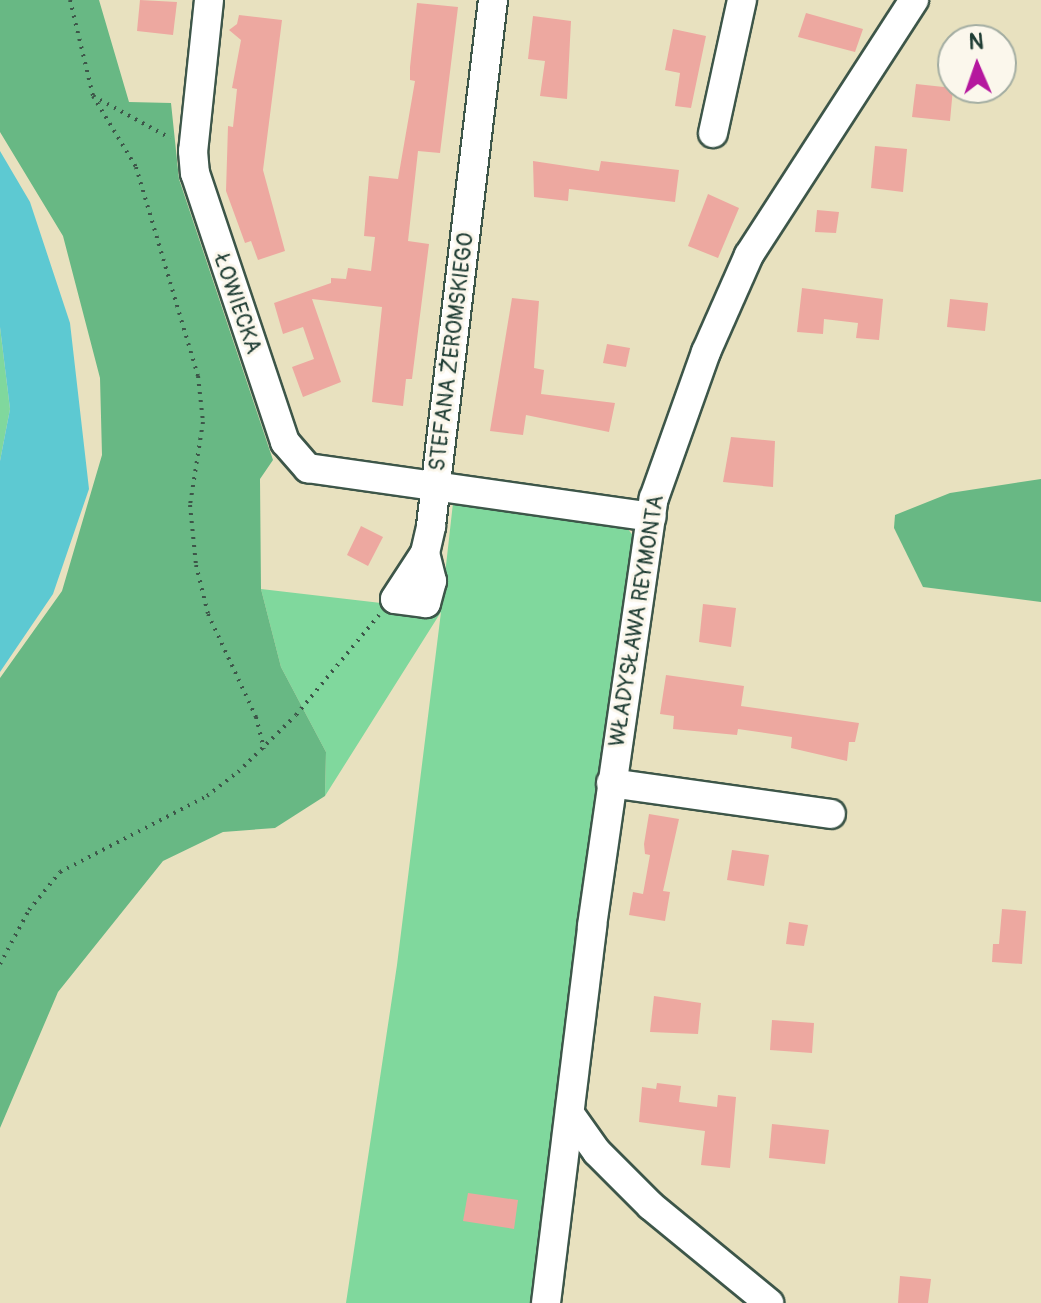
<!DOCTYPE html>
<html>
<head>
<meta charset="utf-8">
<style>
	body { margin:0 }
	#map { position:relative; width:1041px; height:1303px; overflow:hidden; background:#e8e1bf; font-family:Pangolin,sans-serif }
	div>[style] { position:absolute }
	.green>* { inset:0; background:#80d89d }
	.forest>* { inset:0; background:#68b884 }
	.water>* { inset:0; background:#5dc9d2 }
	.building>* { inset:0; background:#eda8a0 }
	.path>* { height:4px; margin-top:-2px; transform-origin:0; background:repeating-linear-gradient(90deg,#3d5649 0 2px,transparent 0 8px) }
	.roads { filter:drop-shadow(2px 0 #3d5649) drop-shadow(-2px 0 #3d5649) drop-shadow(0 2px #3d5649) drop-shadow(0 -2px #3d5649) }
	.minor>* { height:28px; margin:-14px; padding:0 14px; transform-origin:14px; border-radius:14px; background:#fff }
	span { translate:-50% -50%; white-space:nowrap; text-align:center; line-height:1.15; -webkit-text-stroke:6px #fbf7ec; paint-order:stroke }
	.street-label { font-size:22px; color:#1f3d34 }
	.north { position:absolute; left:937px; top:24px; width:80px; height:80px; box-sizing:border-box; background:#fbf7ec; border:2px solid #a3ada2; border-radius:50%; rotate:358deg; font-size:22px; font-weight:700; line-height:32px; text-align:center; color:#1f3d34 }
	.north::after { content:''; display:block; margin:auto; width:28px; height:36px; background:#b5179e; clip-path:polygon(50% 0,100% 100%,50% 72%,0 100%) }
</style>
</head>
<body>
<div id="map">
	<div class="green">
		<div style="clip-path:polygon(0 327px,10px 409px,0 461px)"></div>
		<div style="clip-path:polygon(453px 503px,623px 523px,635px 538px,576px 932px,530px 1303px,346px 1303px,397px 965px,441px 612px,325px 796px,326px 752px,281px 667px,261px 589px,441px 610px)"></div>
	</div>
	<div class="forest">
		<div style="clip-path:polygon(0 0,99px 0,129px 102px,171px 103px,179px 179px,273px 460px,260px 479px,261px 589px,281px 667px,326px 752px,325px 796px,275px 828px,223px 832px,163px 861px,58px 992px,0 1128px,0 678px,62px 591px,102px 455px,100px 378px,63px 236px,0 132px)"></div>
		<div style="clip-path:polygon(1041px 479px,1041px 602px,923px 587px,894px 528px,895px 515px,950px 493px)"></div>
	</div>
	<div class="water">
		<div style="clip-path:polygon(0 151px,30px 202px,70px 323px,89px 489px,53px 594px,0 672px,0 461px,10px 409px,0 327px)"></div>
	</div>
	<div class="building">
		<div style="clip-path:polygon(140px 0,177px 2px,173px 35px,137px 31px)"></div>
		<div style="clip-path:polygon(417px 3px,458px 7px,440px 153px,418px 151px,408px 241px,429px 244px,412px 379px,406px 379px,403px 406px,372px 402px,382px 307px,312px 299px,341px 382px,303px 397px,292px 367px,314px 359px,303px 327px,283px 334px,274px 303px,331px 283px,331px 278px,346px 279px,348px 268px,371px 271px,375px 237px,364px 236px,369px 176px,398px 179px,415px 81px,410px 80px,410px 67px)"></div>
		<div style="clip-path:polygon(806px 13px,863px 29px,855px 52px,798px 37px)"></div>
		<div style="clip-path:polygon(239px 15px,282px 20px,263px 170px,285px 251px,258px 260px,251px 241px,245px 243px,226px 191px,228px 126px,233px 127px,237px 89px,232px 88px,241px 40px,229px 30px,237px 24px)"></div>
		<div style="clip-path:polygon(533px 16px,571px 21px,567px 99px,540px 96px,545px 61px,528px 59px)"></div>
		<div style="clip-path:polygon(673px 29px,706px 36px,691px 108px,675px 106px,680px 73px,665px 70px)"></div>
		<div style="clip-path:polygon(916px 84px,953px 88px,950px 121px,912px 117px)"></div>
		<div style="clip-path:polygon(875px 146px,907px 149px,903px 192px,871px 188px)"></div>
		<div style="clip-path:polygon(533px 161px,599px 171px,601px 161px,679px 170px,675px 202px,569px 189px,568px 201px,534px 197px)"></div>
		<div style="clip-path:polygon(708px 194px,739px 208px,718px 258px,688px 246px)"></div>
		<div style="clip-path:polygon(817px 210px,839px 212px,836px 233px,815px 232px)"></div>
		<div style="clip-path:polygon(802px 288px,883px 299px,879px 340px,856px 338px,858px 323px,824px 319px,823px 334px,797px 332px)"></div>
		<div style="clip-path:polygon(512px 298px,539px 301px,534px 368px,544px 370px,541px 394px,615px 403px,609px 432px,526px 415px,523px 435px,490px 431px)"></div>
		<div style="clip-path:polygon(950px 299px,988px 303px,985px 331px,947px 327px)"></div>
		<div style="clip-path:polygon(607px 344px,630px 348px,626px 367px,603px 363px)"></div>
		<div style="clip-path:polygon(731px 437px,775px 441px,773px 487px,723px 482px)"></div>
		<div style="clip-path:polygon(361px 526px,383px 537px,368px 566px,347px 555px)"></div>
		<div style="clip-path:polygon(703px 604px,736px 608px,731px 647px,699px 642px)"></div>
		<div style="clip-path:polygon(666px 675px,744px 686px,741px 706px,859px 723px,855px 742px,849px 742px,847px 761px,791px 748px,792px 737px,738px 729px,737px 735px,673px 729px,674px 716px,660px 714px)"></div>
		<div style="clip-path:polygon(649px 814px,679px 819px,663px 891px,670px 892px,665px 921px,629px 915px,633px 892px,643px 894px,650px 855px,645px 854px,644px 844px)"></div>
		<div style="clip-path:polygon(732px 850px,769px 855px,764px 886px,727px 880px)"></div>
		<div style="clip-path:polygon(1002px 909px,1026px 911px,1022px 964px,992px 962px,993px 944px,999px 944px)"></div>
		<div style="clip-path:polygon(789px 922px,808px 925px,804px 946px,786px 944px)"></div>
		<div style="clip-path:polygon(654px 996px,701px 1003px,698px 1034px,650px 1032px)"></div>
		<div style="clip-path:polygon(772px 1020px,814px 1023px,812px 1053px,770px 1050px)"></div>
		<div style="clip-path:polygon(657px 1083px,681px 1086px,679px 1102px,717px 1107px,718px 1095px,736px 1097px,730px 1168px,701px 1165px,705px 1131px,639px 1122px,642px 1087px,656px 1089px)"></div>
		<div style="clip-path:polygon(772px 1124px,829px 1130px,825px 1164px,769px 1158px)"></div>
		<div style="clip-path:polygon(468px 1193px,518px 1200px,514px 1229px,463px 1221px)"></div>
		<div style="clip-path:polygon(900px 1276px,931px 1279px,928px 1303px,898px 1303px)"></div>
	</div>
	<div class="path">
		<div style="left:70px;top:0;width:99px;rotate:76.5deg"></div>
		<div style="left:93px;top:96px;width:88px;rotate:28.6deg"></div>
		<div style="left:93px;top:96px;width:83px;rotate:58.8deg"></div>
		<div style="left:136px;top:167px;width:218px;rotate:73.5deg"></div>
		<div style="left:198px;top:376px;width:46px;rotate:83.8deg"></div>
		<div style="left:203px;top:422px;width:84px;rotate:98.9deg"></div>
		<div style="left:190px;top:505px;width:60px;rotate:84.3deg"></div>
		<div style="left:196px;top:565px;width:50px;rotate:76.2deg"></div>
		<div style="left:208px;top:614px;width:114px;rotate:65deg"></div>
		<div style="left:256px;top:717px;width:33px;rotate:76deg"></div>
		<div style="left:0;top:964px;width:61px;rotate:-61.8deg"></div>
		<div style="left:29px;top:910px;width:49px;rotate:-50.8deg"></div>
		<div style="left:60px;top:872px;width:165px;rotate:-27.3deg"></div>
		<div style="left:207px;top:796px;width:39px;rotate:-38deg"></div>
		<div style="left:238px;top:772px;width:81px;rotate:-44.5deg"></div>
		<div style="left:296px;top:715px;width:130px;rotate:-50.3deg"></div>
	</div>
	<div class="roads">
		<div class="minor">
			<div style="left:209px;top:0;width:152px;rotate:96deg"></div>
			<div style="left:193px;top:151px;width:22px;rotate:85deg"></div>
			<div style="left:195px;top:173px;width:284px;rotate:71.5deg"></div>
			<div style="left:285px;top:442px;width:35px;rotate:49deg"></div>
			<div style="left:308px;top:468px;width:347px;rotate:8.1deg"></div>
			<div style="left:713px;top:133px;width:136px;rotate:-77.7deg"></div>
			<div style="left:425px;top:553px;width:29px;rotate:76deg"></div>
			<div style="left:432px;top:581px;width:23px;rotate:105deg"></div>
			<div style="left:426px;top:603px;width:31px;rotate:-173deg"></div>
			<div style="left:395px;top:599px;width:55px;rotate:-56.9deg"></div>
			<div style="left:425px;top:553px;width:28px;rotate:-77deg"></div>
			<div style="left:431px;top:526px;width:530px;rotate:-83.28deg"></div>
			<div style="left:611px;top:783px;width:222px;rotate:8deg"></div>
			<div style="left:572px;top:1117px;width:43px;rotate:54.5deg"></div>
			<div style="left:597px;top:1152px;width:76px;rotate:45deg"></div>
			<div style="left:651px;top:1206px;width:153px;rotate:39.4deg"></div>
			<div style="left:546px;top:1303px;width:380px;rotate:-83deg"></div>
			<div style="left:592px;top:926px;width:432px;rotate:-81.8deg"></div>
			<div style="left:654px;top:498px;width:155px;rotate:-70.4deg"></div>
			<div style="left:706px;top:352px;width:106px;rotate:-66.1deg"></div>
			<div style="left:749px;top:255px;width:304px;rotate:-57.1deg"></div>
		</div>
	</div>
	<div class="street-label">
		<span style="left:237px;top:304px;rotate:71deg">ŁOWIECKA</span>
		<span style="left:452px;top:352px;rotate:-83deg">STEFANA ŻEROMSKIEGO</span>
		<span style="left:637px;top:621px;rotate:-81deg">WŁADYSŁAWA REYMONTA</span>
	</div>
	<div class="north">N</div>
</div>
</body>
</html>
